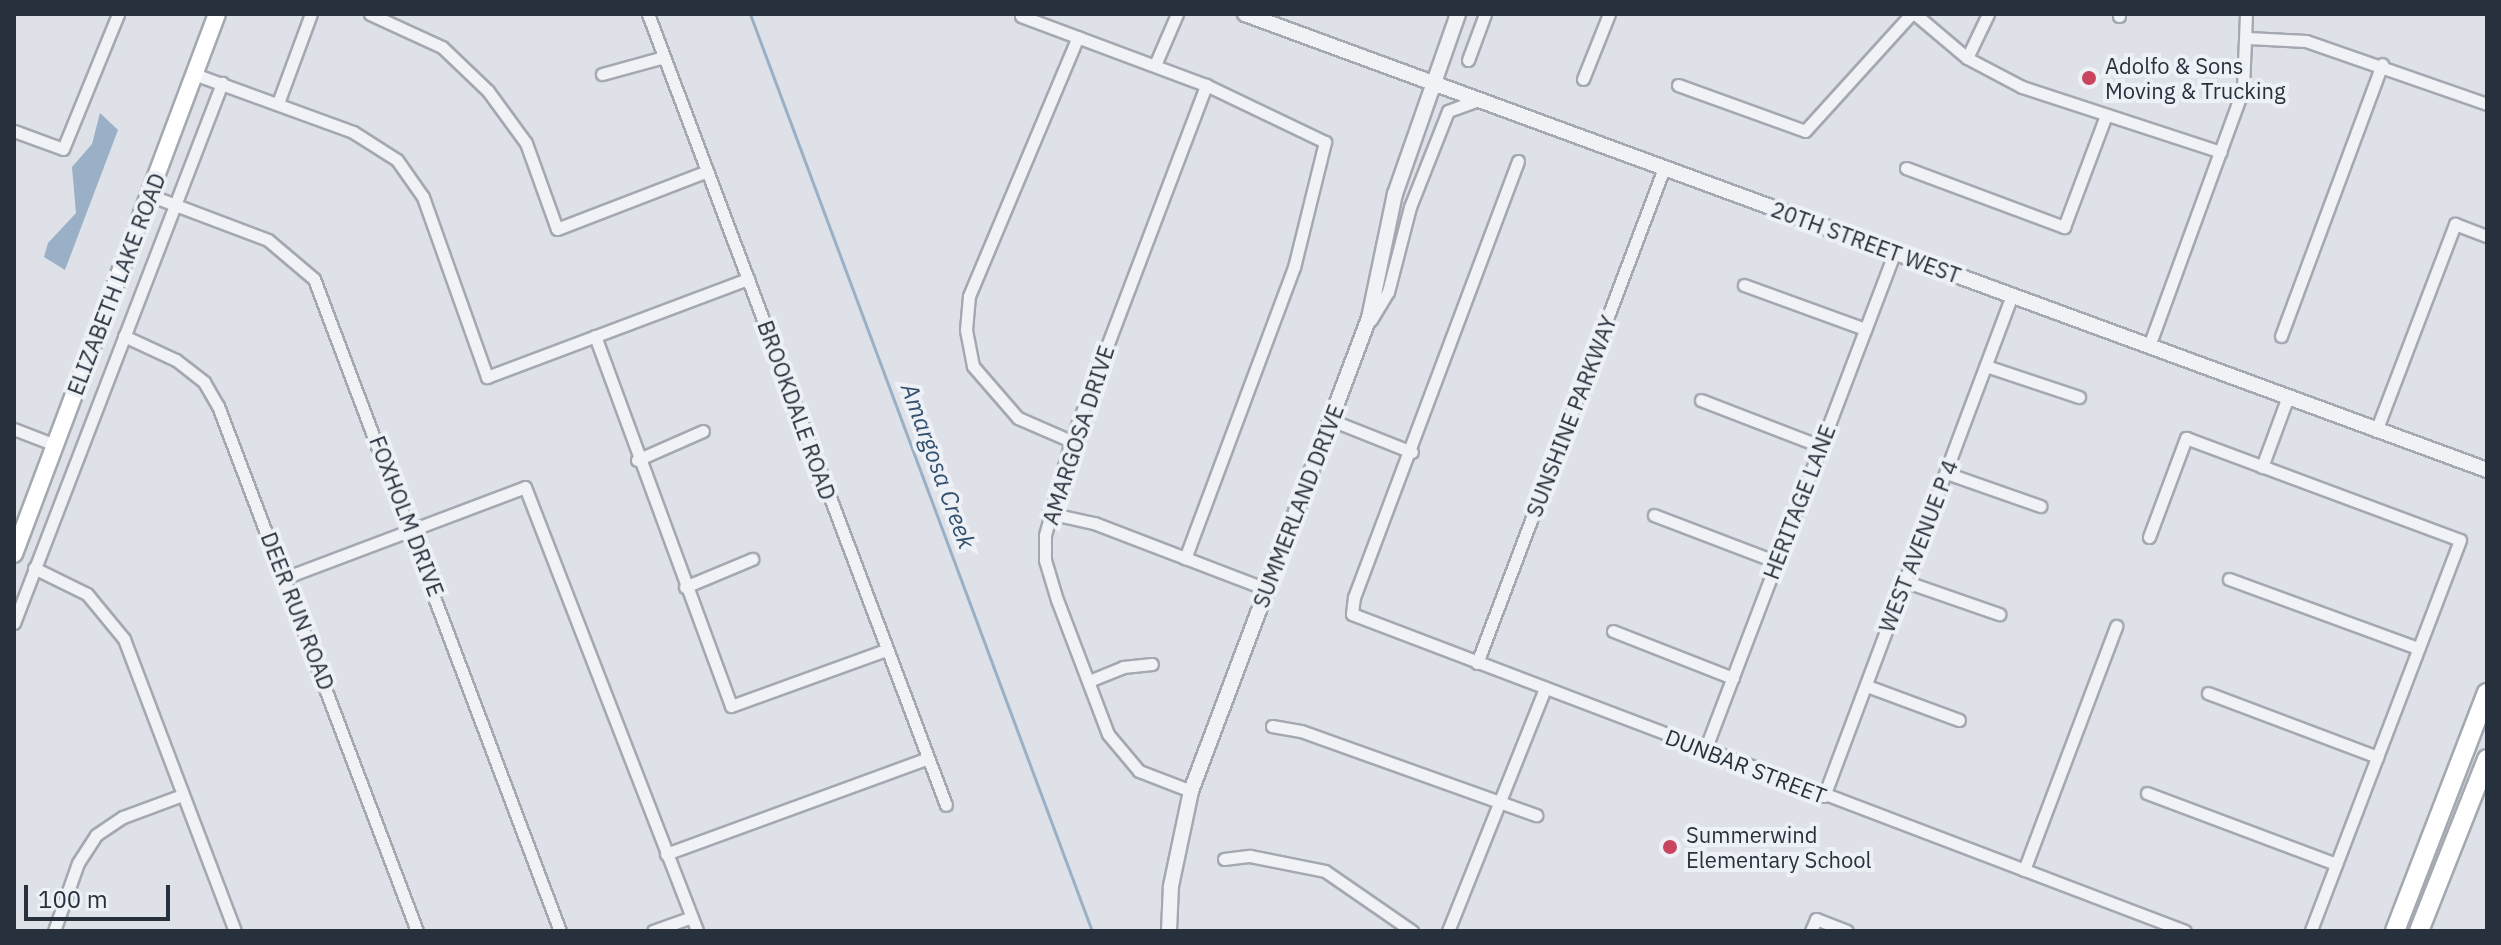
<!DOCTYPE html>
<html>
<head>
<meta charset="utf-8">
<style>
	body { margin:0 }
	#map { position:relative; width:2501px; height:945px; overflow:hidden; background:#dee1e7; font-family:"IBM Plex Sans",sans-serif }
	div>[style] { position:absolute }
	.water>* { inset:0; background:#99b0c6 }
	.stream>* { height:3px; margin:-1.5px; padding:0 1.5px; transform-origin:1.5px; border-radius:1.5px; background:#99b0c6 }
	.roads { filter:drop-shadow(2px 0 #a3a8b1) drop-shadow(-2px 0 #a3a8b1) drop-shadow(0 2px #a3a8b1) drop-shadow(0 -2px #a3a8b1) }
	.minor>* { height:11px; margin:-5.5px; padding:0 5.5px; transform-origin:5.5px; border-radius:5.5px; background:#f0f2f5 }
	.tertiary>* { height:14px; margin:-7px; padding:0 7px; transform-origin:7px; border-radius:7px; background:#f0f2f5 }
	.secondary>* { height:16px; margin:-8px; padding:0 8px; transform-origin:8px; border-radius:8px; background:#fff }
	.primary>* { height:18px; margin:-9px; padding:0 9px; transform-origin:9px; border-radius:9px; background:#fff }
	.dots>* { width:22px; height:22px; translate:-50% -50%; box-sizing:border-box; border:4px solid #edf0f5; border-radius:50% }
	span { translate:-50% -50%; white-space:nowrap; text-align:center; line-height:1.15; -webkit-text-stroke:8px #edf0f5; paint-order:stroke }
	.poi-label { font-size:22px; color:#27303d }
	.left { translate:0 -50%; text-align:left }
	.street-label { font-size:22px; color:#27303d }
	.water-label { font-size:24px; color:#33506f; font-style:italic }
	.frame { position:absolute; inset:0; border:16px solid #27303d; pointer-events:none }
	.scale { position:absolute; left:24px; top:885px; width:146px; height:36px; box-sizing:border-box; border:4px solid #27303d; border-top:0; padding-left:10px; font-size:24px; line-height:28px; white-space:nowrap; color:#27303d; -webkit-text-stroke:6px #edf0f5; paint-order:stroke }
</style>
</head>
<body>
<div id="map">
	<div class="water">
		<div style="clip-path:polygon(100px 113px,118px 130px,65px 270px,44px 257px,48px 243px,76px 213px,72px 167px,92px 144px)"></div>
	</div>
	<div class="stream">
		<div style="left:750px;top:14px;width:979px;rotate:69.55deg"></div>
	</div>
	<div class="roads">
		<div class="minor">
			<div style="left:370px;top:14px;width:79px;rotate:24.6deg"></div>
			<div style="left:442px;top:47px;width:64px;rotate:43.7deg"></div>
			<div style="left:488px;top:91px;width:64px;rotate:53.8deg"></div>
			<div style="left:526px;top:143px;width:91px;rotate:70.2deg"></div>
			<div style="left:557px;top:229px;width:161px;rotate:-21.1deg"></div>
			<div style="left:648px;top:14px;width:845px;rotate:69.36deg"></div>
			<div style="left:1915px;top:14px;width:68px;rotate:40.2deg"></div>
			<div style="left:1967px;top:58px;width:62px;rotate:27.8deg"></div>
			<div style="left:2022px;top:87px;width:209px;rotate:18.1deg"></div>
			<div style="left:2119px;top:14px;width:2px;rotate:90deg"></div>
			<div style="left:1021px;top:16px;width:197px;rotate:20.5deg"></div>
			<div style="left:1206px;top:85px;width:132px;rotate:25.6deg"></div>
			<div style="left:1325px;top:142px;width:129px;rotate:103.9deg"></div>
			<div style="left:1294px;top:267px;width:311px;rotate:110.5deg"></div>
			<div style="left:2248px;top:38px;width:58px;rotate:3deg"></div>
			<div style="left:2306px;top:41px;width:192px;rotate:19.2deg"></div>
			<div style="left:1967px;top:58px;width:49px;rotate:-64.5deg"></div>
			<div style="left:1468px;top:60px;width:49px;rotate:-69.7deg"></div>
			<div style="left:1155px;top:65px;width:56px;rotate:-66.7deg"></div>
			<div style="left:194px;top:74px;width:169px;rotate:20deg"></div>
			<div style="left:353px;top:132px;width:52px;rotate:32.5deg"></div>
			<div style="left:397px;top:160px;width:45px;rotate:54.9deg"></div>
			<div style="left:423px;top:197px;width:191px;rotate:70.4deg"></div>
			<div style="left:487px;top:377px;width:279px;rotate:-20.6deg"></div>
			<div style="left:602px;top:74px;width:64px;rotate:-15.3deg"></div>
			<div style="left:1583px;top:79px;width:70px;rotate:-68.2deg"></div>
			<div style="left:1678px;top:85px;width:135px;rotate:19.9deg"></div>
			<div style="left:1805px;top:131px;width:158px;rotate:-47.8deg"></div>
			<div style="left:278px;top:103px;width:95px;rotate:-69.7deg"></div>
			<div style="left:14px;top:131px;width:52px;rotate:20.2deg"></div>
			<div style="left:63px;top:149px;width:146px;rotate:-67.8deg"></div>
			<div style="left:1518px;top:161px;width:466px;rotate:110.6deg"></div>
			<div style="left:1354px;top:597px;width:17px;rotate:97deg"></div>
			<div style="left:1352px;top:614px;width:891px;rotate:20.83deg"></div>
			<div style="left:1906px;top:168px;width:169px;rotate:20.5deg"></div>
			<div style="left:2064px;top:227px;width:120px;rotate:-69.4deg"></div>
			<div style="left:149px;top:195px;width:127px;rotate:20.7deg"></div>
			<div style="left:268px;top:240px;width:60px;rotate:40.3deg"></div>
			<div style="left:314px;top:279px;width:697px;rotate:69.33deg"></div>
			<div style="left:1744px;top:285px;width:129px;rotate:20deg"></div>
			<div style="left:1371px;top:320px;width:33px;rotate:-59deg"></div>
			<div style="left:1388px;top:292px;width:88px;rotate:-75.5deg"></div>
			<div style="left:1410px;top:207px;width:103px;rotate:-68.4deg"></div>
			<div style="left:1448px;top:111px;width:33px;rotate:-20deg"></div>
			<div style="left:124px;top:336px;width:57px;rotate:24.8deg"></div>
			<div style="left:176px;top:360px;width:36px;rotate:38deg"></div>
			<div style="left:204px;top:382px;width:28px;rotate:60deg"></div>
			<div style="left:218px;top:406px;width:561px;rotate:69.24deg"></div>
			<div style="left:595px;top:336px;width:394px;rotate:69.8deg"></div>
			<div style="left:731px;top:706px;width:165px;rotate:-19.9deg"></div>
			<div style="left:2281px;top:336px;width:290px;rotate:-69.6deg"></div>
			<div style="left:2149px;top:346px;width:274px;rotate:-69.9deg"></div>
			<div style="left:2243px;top:89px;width:75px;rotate:-87.7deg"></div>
			<div style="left:1986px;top:366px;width:98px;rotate:18.4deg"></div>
			<div style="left:1701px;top:400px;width:128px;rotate:21.1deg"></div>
			<div style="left:1331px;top:420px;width:87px;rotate:21.6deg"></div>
			<div style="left:14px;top:429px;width:44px;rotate:21.3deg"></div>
			<div style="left:2376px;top:431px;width:222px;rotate:-69.1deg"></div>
			<div style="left:2455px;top:224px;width:34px;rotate:21deg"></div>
			<div style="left:1071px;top:441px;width:58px;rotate:-156.5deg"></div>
			<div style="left:1018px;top:418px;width:69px;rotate:-130.9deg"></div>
			<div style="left:973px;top:366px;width:37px;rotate:-101deg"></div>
			<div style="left:966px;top:330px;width:34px;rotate:-85deg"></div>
			<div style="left:969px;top:296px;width:281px;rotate:-67.2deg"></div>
			<div style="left:637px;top:460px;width:72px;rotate:-23.7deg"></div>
			<div style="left:2262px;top:467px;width:72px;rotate:-69.8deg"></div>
			<div style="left:1946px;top:473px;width:100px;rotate:19.3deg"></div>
			<div style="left:1048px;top:513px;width:47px;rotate:12.3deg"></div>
			<div style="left:1094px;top:523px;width:184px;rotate:21deg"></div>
			<div style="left:1654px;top:515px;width:132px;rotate:20.9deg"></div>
			<div style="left:2149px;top:537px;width:106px;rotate:-69.5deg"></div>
			<div style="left:2186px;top:438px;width:292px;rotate:20.4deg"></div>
			<div style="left:2460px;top:540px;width:418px;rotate:110.9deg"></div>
			<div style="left:34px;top:568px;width:59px;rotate:26.1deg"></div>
			<div style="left:87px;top:594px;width:58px;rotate:50.6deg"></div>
			<div style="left:124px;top:639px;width:312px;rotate:69.2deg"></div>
			<div style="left:287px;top:577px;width:254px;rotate:-20.7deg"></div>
			<div style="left:525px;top:487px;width:476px;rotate:68.8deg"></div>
			<div style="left:2229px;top:579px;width:201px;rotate:20.1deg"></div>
			<div style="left:1904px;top:581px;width:101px;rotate:19.2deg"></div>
			<div style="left:685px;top:587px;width:73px;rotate:-22.7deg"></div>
			<div style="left:14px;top:623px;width:579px;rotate:-68.93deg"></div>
			<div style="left:1613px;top:631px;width:129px;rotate:21.4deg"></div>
			<div style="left:1477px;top:663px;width:529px;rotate:-69.3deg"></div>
			<div style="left:1089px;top:681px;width:37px;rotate:-22deg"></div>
			<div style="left:1123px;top:667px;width:29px;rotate:-6deg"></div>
			<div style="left:1867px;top:686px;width:98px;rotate:20.3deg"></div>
			<div style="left:2208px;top:693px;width:181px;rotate:20.7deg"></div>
			<div style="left:1272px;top:726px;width:29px;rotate:10deg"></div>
			<div style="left:1301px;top:731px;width:250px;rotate:19.7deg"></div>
			<div style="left:1705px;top:750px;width:531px;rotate:-69.14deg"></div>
			<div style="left:1191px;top:791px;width:56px;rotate:-159deg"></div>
			<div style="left:1139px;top:771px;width:48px;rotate:-130deg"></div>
			<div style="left:1108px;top:734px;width:143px;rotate:-110.8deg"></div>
			<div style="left:1057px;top:600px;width:42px;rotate:-106.7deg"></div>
			<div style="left:1045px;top:560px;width:25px;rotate:-90deg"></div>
			<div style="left:1045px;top:535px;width:98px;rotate:-74.5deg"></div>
			<div style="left:1071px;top:441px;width:381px;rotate:-69.2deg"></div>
			<div style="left:2147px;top:793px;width:202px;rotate:20.6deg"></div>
			<div style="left:1824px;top:796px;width:535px;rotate:-69.43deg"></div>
			<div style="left:666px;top:854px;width:279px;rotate:-20.1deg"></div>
			<div style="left:1224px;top:859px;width:26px;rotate:-7deg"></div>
			<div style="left:1250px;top:856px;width:76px;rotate:11.3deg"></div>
			<div style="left:1325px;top:871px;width:106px;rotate:34.6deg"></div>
			<div style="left:2024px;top:870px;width:261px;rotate:-69.3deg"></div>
			<div style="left:54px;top:931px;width:72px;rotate:-70.6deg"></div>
			<div style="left:78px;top:863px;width:33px;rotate:-57deg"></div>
			<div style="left:96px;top:835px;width:32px;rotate:-34deg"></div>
			<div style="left:123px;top:817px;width:63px;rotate:-20.4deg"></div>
			<div style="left:653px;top:931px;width:41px;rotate:-19.7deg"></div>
			<div style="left:1448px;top:931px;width:262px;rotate:-68.2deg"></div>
			<div style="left:1811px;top:931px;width:13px;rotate:-67deg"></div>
			<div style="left:1816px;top:919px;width:33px;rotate:21deg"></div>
		</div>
		<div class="tertiary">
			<div style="left:1245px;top:14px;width:1323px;rotate:20.16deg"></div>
			<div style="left:1169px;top:931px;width:45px;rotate:-87.5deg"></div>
			<div style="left:1171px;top:886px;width:97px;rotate:-78.1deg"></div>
			<div style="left:1191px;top:791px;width:505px;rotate:-69.38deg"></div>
			<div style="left:1369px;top:318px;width:127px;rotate:-78.2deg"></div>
			<div style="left:1395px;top:194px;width:191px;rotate:-70.7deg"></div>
		</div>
		<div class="secondary">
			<div style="left:14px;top:554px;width:577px;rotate:-69.4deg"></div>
		</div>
		<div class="primary">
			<div style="left:2395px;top:931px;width:255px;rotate:-68.9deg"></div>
			<div style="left:2419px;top:931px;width:185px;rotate:-68.4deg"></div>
		</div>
	</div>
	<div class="dots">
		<div style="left:2089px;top:78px;background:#c9455d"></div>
		<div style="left:1670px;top:847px;background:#c9455d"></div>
	</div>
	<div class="poi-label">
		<span class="left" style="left:2105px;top:78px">Adolfo &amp; Sons<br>Moving &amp; Trucking</span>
		<span class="left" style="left:1686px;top:847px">Summerwind<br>Elementary School</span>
	</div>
	<div class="street-label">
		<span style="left:1866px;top:242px;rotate:20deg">20TH STREET WEST</span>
		<span style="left:116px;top:284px;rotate:-69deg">ELIZABETH LAKE ROAD</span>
		<span style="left:797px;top:410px;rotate:70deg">BROOKDALE ROAD</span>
		<span style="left:1571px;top:416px;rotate:-69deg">SUNSHINE PARKWAY</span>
		<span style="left:1078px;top:435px;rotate:-72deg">AMARGOSA DRIVE</span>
		<span style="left:1799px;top:502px;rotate:-69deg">HERITAGE LANE</span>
		<span style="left:1298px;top:506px;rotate:-69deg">SUMMERLAND DRIVE</span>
		<span style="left:407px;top:516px;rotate:69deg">FOXHOLM DRIVE</span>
		<span style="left:1918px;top:546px;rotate:-69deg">WEST AVENUE P 4</span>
		<span style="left:298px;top:611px;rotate:69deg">DEER RUN ROAD</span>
		<span style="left:1746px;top:766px;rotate:21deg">DUNBAR STREET</span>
	</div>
	<div class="water-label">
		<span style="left:938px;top:466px;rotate:70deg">Amargosa Creek</span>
	</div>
	<div class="frame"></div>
	<div class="scale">100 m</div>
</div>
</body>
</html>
